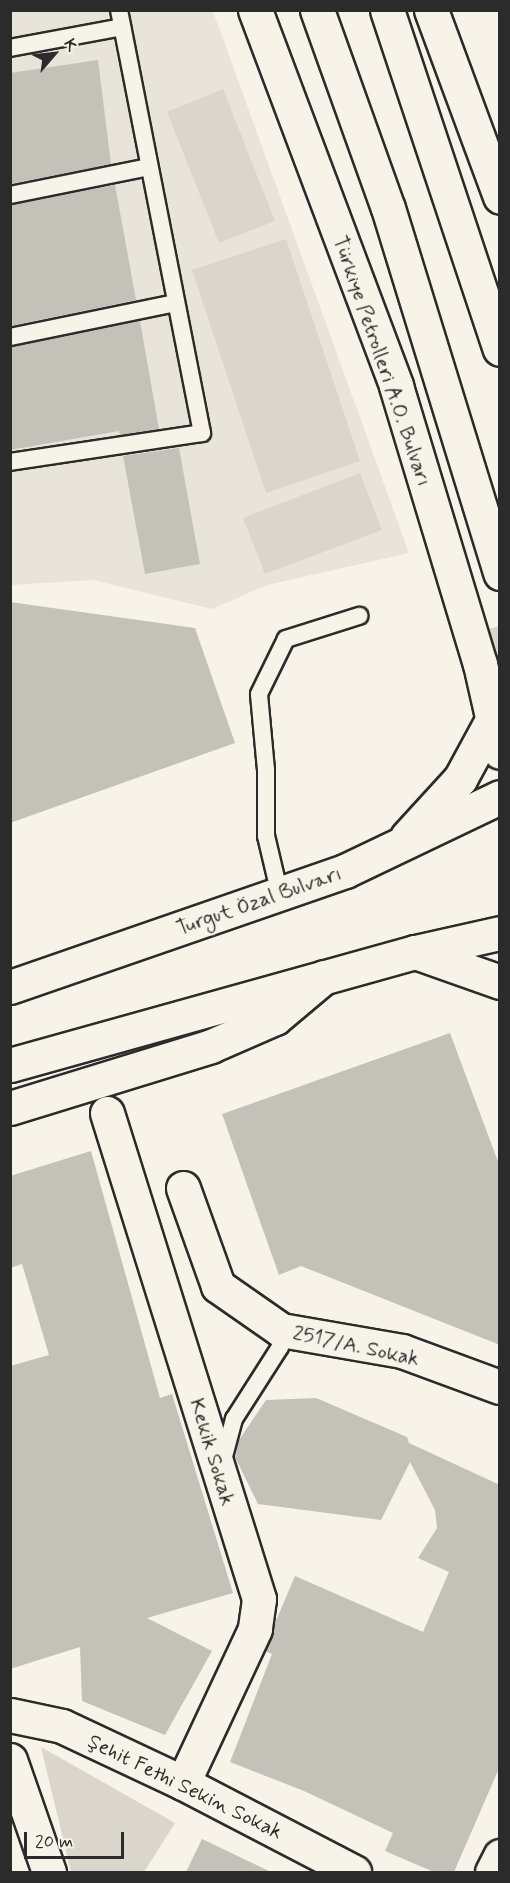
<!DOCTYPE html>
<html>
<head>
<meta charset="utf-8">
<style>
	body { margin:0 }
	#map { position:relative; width:510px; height:1883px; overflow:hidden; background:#f7f3e8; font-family:Mynerve,sans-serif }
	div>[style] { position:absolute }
	.built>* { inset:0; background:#e8e4da }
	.green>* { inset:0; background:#dad6cc }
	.building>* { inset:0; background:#c4c1b9 }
	.roads { filter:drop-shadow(2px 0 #2b2b2b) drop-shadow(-2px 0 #2b2b2b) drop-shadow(0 2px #2b2b2b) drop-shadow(0 -2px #2b2b2b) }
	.lane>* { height:16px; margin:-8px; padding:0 8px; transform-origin:8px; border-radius:8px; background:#f7f3e8 }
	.street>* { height:33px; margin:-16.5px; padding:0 16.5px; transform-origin:16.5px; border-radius:16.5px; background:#f7f3e8 }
	.secondary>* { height:33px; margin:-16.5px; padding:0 16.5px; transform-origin:16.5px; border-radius:16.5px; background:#f7f3e8 }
	.primary>* { height:33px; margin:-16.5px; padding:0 16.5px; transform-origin:16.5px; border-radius:16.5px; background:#f7f3e8 }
	.highway>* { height:33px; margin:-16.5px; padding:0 16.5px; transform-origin:16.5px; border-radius:16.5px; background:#f7f3e8 }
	span { translate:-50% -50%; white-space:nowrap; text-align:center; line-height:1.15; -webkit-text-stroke:4.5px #f7f3e8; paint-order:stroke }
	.street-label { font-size:21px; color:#2b2b2b }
	.frame { position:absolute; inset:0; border:12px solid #2b2b2b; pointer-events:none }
	.north { position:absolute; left:24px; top:24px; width:60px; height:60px; -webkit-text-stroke:4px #f7f3e8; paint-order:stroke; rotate:62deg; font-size:16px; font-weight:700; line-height:24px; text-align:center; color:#2b2b2b }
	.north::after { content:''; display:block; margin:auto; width:21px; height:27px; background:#2b2b2b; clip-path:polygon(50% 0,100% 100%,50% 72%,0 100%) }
	.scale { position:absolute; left:24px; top:1832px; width:100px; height:27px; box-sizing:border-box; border:3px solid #2b2b2b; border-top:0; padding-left:8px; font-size:18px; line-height:21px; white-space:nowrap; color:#2b2b2b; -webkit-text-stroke:4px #f7f3e8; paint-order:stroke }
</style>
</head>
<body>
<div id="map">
	<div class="built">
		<div style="clip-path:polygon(11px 11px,213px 11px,409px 553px,267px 585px,212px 609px,93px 580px,11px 585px)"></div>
	</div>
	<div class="green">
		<div style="clip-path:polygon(223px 89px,275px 221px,219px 243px,167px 112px)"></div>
		<div style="clip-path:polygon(286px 239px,360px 461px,266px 493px,192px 270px)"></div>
		<div style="clip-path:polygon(360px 473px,382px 530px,265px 574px,243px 518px)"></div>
		<div style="clip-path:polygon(499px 626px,499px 656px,482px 631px)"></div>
		<div style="clip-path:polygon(41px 1747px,175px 1823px,144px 1872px,71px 1872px)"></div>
	</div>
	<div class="building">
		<div style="clip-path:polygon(98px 60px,111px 164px,10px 184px,10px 73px)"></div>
		<div style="clip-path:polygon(115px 185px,136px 300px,10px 326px,10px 205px)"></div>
		<div style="clip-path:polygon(140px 321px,159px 429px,120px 435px,119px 431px,10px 450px,10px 347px)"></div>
		<div style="clip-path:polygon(179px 448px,200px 564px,145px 574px,123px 456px)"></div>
		<div style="clip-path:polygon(10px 602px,195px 628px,235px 743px,10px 823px)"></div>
		<div style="clip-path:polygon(450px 1033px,500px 1167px,500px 1345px,301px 1266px,279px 1275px,222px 1114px)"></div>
		<div style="clip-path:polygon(91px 1151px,160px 1398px,172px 1394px,233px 1593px,147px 1618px,212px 1651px,165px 1735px,82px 1701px,80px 1647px,10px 1669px,10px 1366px,49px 1355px,22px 1264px,10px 1268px,10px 1176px)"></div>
		<div style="clip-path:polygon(316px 1398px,407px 1437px,409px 1443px,500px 1485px,500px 1766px,454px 1872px,434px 1872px,385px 1851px,393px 1833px,304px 1791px,230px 1762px,272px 1654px,265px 1651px,275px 1623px,295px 1576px,423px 1632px,449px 1572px,418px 1558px,437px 1528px,435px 1510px,410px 1462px,381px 1520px,258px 1504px,235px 1457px,239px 1440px,266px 1400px)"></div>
		<div style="clip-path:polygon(202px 1839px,271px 1872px,186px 1872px)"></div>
	</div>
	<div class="roads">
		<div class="lane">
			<div style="left:10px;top:48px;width:114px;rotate:-10.6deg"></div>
			<div style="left:10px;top:195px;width:142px;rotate:-11.4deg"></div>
			<div style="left:10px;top:337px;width:169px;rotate:-11.6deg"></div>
			<div style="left:10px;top:462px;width:194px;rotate:-8.6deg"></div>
			<div style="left:202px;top:433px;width:431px;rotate:-101.1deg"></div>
			<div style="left:280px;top:895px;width:61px;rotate:-103.3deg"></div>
			<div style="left:266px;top:836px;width:66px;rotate:-90deg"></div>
			<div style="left:266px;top:770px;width:76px;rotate:-95.3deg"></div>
			<div style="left:259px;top:694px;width:61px;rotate:-63.9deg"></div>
			<div style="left:286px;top:639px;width:77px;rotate:-17.5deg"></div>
			<div style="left:222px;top:1464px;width:47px;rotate:-75.1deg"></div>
			<div style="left:234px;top:1419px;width:85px;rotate:-57.4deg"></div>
			<div style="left:280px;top:1347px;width:17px;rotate:-87deg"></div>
		</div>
		<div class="street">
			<div style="left:107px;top:1113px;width:509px;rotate:72.63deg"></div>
			<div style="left:259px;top:1599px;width:30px;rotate:98deg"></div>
			<div style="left:255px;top:1629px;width:170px;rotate:115.1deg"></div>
			<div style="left:183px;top:1188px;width:104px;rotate:70.3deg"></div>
			<div style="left:218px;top:1286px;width:77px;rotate:34.9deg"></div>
			<div style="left:281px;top:1330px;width:123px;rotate:9.8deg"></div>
			<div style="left:402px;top:1351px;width:104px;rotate:20.2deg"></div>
			<div style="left:10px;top:1715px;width:53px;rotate:11.9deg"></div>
			<div style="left:62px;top:1726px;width:134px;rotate:25.2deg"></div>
			<div style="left:183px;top:1783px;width:193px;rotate:27.5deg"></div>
			<div style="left:10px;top:1760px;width:119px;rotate:70.8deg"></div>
			<div style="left:492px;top:1872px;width:18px;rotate:-63deg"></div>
		</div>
		<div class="secondary">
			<div style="left:10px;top:1108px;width:210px;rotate:-17.1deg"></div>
			<div style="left:211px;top:1046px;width:70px;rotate:-23.6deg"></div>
			<div style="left:275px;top:1018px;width:64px;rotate:-39.9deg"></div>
		</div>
		<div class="primary">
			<div style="left:407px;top:837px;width:79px;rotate:-47.6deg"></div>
			<div style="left:460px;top:779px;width:67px;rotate:-61.5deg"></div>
			<div style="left:10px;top:987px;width:355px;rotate:-19.1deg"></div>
			<div style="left:345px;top:871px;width:172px;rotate:-25.5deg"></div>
			<div style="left:10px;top:1065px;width:420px;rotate:-15.6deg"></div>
			<div style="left:415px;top:952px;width:87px;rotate:-12.6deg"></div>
		</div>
		<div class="highway">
			<div style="left:255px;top:10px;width:402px;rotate:69.4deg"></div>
			<div style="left:396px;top:386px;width:290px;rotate:73.2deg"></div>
			<div style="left:480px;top:664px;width:90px;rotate:77.2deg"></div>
			<div style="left:317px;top:10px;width:210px;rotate:70.3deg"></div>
			<div style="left:388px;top:208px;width:382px;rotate:72.9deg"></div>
			<div style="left:387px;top:10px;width:357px;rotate:71.6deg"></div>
			<div style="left:431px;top:10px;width:199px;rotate:69.7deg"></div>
			<div style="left:415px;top:952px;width:90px;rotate:19.4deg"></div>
		</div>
	</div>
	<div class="street-label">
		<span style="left:382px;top:361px;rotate:71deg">Türkiye Petrolleri A.O. Bulvarı</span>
		<span style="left:259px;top:901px;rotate:-19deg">Turgut Özal Bulvarı</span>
		<span style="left:356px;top:1346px;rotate:12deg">2517/A. Sokak</span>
		<span style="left:212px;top:1452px;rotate:73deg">Kekik Sokak</span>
		<span style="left:185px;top:1787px;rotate:26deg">Şehit Fethi Sekin Sokak</span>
	</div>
	<div class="frame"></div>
	<div class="north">K</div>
	<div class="scale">20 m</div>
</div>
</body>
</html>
